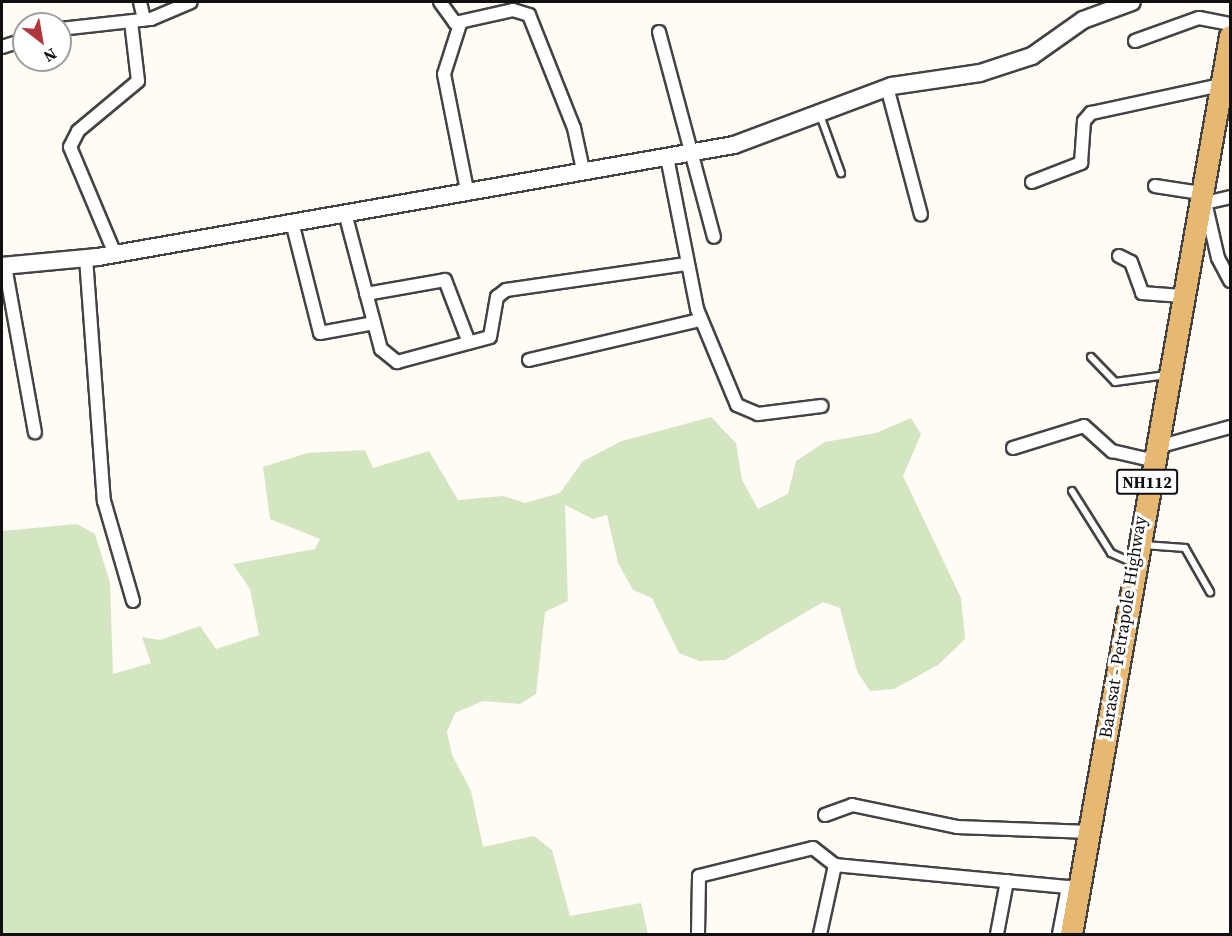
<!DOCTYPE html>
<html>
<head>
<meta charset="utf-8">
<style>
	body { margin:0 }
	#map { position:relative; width:1232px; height:936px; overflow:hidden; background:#fefcf4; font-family:"Source Serif 4",serif }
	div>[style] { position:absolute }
	.green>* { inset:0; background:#d3e5c1 }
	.roads { filter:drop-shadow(2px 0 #434343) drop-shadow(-2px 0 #434343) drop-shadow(0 2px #434343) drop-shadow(0 -2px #434343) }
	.service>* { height:6px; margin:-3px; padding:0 3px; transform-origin:3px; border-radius:3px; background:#fff }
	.minor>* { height:12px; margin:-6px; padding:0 6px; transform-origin:6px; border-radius:6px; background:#fff }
	.tertiary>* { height:16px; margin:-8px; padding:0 8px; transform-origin:8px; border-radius:8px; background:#fff }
	.trunk>* { height:21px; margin:-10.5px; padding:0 10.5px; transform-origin:10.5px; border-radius:10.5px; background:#e6b872 }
	span { translate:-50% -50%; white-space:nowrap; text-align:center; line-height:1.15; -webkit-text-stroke:6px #fff; paint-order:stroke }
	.shield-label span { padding:2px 4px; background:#fff; border:2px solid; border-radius:4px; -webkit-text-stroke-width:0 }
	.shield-label { font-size:16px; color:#101010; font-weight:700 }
	.street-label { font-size:18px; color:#101010 }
	.frame { position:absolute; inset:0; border:3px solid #101010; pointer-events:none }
	.north { position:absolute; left:12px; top:12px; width:60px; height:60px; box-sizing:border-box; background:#fff; border:2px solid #9f9f9f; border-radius:50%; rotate:149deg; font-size:16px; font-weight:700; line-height:24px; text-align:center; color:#101010 }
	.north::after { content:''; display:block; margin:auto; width:21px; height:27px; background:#b0383d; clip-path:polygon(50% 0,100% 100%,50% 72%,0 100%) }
</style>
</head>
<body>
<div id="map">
	<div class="green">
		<div style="clip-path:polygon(711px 417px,736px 443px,742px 480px,758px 509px,788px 494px,796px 461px,825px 442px,876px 433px,911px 418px,921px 434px,903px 476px,961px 598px,965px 639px,938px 665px,894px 689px,870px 691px,857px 671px,840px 608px,823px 602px,725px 660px,699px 661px,679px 653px,652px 598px,633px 590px,618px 563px,607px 515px,593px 519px,565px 505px,568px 601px,545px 612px,536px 694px,520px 704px,483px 701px,455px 713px,447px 732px,452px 755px,471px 791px,483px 847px,534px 836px,552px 850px,570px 916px,641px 903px,648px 934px,2px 934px,2px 531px,77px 524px,95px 534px,110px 583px,113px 674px,151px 663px,142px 637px,160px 640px,200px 626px,216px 649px,259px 635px,250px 589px,233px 564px,315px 549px,320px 539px,270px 519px,263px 467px,307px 453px,365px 450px,373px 468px,429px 451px,458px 500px,503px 496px,525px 503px,560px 493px,583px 461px,622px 441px)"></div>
	</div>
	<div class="roads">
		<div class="service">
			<div style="left:820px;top:115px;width:62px;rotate:70.1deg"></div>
			<div style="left:1091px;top:357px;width:35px;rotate:46deg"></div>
			<div style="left:1115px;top:382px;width:52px;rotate:-7.7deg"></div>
			<div style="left:1072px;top:491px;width:73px;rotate:57.8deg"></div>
			<div style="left:1111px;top:553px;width:24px;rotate:24deg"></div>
			<div style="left:1144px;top:545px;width:41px;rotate:4.2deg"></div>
			<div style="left:1185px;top:548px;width:51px;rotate:60.4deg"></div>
		</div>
		<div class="minor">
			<div style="left:140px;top:2px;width:18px;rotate:77deg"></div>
			<div style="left:440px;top:2px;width:26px;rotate:54deg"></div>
			<div style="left:455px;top:23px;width:59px;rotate:-12.6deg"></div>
			<div style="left:513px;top:10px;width:17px;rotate:17deg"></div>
			<div style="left:529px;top:15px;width:122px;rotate:68.3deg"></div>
			<div style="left:574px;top:128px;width:43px;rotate:77.9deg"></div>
			<div style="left:460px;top:24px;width:52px;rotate:107.7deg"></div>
			<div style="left:444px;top:74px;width:118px;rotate:78.8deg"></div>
			<div style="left:60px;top:29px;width:92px;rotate:-6.3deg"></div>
			<div style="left:151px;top:19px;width:43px;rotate:-23deg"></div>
			<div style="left:659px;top:32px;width:212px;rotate:75deg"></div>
			<div style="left:1135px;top:41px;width:68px;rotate:-19.8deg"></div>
			<div style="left:1199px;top:18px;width:32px;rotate:11deg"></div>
			<div style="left:2px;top:47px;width:23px;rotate:-18deg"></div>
			<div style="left:887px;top:87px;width:132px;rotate:75.1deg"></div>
			<div style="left:667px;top:157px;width:155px;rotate:78.8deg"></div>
			<div style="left:697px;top:309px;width:104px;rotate:67.4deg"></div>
			<div style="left:737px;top:405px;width:23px;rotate:23deg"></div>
			<div style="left:758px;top:414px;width:64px;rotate:-7.2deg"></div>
			<div style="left:1032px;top:182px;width:53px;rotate:-21.2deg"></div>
			<div style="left:1081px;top:163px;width:42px;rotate:-85.9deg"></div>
			<div style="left:1084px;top:121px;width:11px;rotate:-49deg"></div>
			<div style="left:1091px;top:113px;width:132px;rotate:-12.2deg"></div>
			<div style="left:1155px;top:186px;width:46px;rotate:8.8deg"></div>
			<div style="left:1205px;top:202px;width:57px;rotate:76.9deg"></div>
			<div style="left:1218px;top:258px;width:26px;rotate:62deg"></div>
			<div style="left:1205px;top:203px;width:26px;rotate:-13deg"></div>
			<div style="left:345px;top:213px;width:141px;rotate:75.2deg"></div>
			<div style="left:381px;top:349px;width:21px;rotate:39deg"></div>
			<div style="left:397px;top:362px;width:96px;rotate:-15deg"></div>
			<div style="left:490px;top:337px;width:41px;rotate:-80.1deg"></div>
			<div style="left:497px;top:297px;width:11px;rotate:-38deg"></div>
			<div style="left:506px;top:290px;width:182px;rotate:-8.2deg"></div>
			<div style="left:292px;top:222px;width:114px;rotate:75.8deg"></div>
			<div style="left:320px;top:333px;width:55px;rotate:-10.5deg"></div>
			<div style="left:115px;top:254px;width:116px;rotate:-112.8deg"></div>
			<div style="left:70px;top:147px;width:18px;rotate:-63deg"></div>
			<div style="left:78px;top:131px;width:78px;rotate:-39.8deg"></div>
			<div style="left:138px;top:81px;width:60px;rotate:-96.7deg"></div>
			<div style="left:1119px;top:256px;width:13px;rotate:27deg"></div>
			<div style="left:1131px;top:262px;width:33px;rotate:70deg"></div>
			<div style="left:1142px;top:293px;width:40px;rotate:4.3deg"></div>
			<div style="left:86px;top:258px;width:244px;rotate:85.8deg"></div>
			<div style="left:104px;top:501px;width:104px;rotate:73.8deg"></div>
			<div style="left:5px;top:266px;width:169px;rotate:79.8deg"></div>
			<div style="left:366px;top:294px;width:80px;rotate:-10deg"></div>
			<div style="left:445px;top:280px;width:67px;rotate:69.1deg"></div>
			<div style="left:529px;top:360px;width:176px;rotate:-13.2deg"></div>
			<div style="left:1013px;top:448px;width:74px;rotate:-17.2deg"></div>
			<div style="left:1084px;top:426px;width:38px;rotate:42deg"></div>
			<div style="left:1112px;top:451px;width:40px;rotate:13deg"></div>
			<div style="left:1154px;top:448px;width:79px;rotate:-15.4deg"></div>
			<div style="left:825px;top:815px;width:29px;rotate:-20deg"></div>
			<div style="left:852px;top:805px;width:107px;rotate:11.8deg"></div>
			<div style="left:957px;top:827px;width:133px;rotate:2.2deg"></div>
			<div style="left:698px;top:934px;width:58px;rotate:-89deg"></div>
			<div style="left:699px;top:876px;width:117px;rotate:-13.8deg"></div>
			<div style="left:813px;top:848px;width:28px;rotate:38deg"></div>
			<div style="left:835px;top:865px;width:246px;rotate:5.4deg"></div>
			<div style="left:820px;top:934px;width:71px;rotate:-77.7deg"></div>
			<div style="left:997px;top:934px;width:54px;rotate:-79.3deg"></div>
			<div style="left:1059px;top:934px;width:48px;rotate:-79.2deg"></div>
		</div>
		<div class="tertiary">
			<div style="left:2px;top:266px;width:96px;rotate:-5.4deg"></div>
			<div style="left:98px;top:257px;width:646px;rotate:-9.99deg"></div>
			<div style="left:734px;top:145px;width:169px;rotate:-20.5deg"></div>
			<div style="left:892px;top:86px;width:89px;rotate:-8.4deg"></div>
			<div style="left:980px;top:73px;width:55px;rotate:-18.1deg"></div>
			<div style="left:1032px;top:56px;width:62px;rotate:-35.2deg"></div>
			<div style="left:1083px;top:20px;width:52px;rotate:-20.2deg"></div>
		</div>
		<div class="trunk">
			<div style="left:1071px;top:934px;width:912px;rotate:-79.96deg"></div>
		</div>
	</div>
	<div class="shield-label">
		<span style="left:1147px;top:482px">NH112</span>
	</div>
	<div class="street-label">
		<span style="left:1123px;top:627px;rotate:-81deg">Barasat - Petrapole Highway</span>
	</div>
	<div class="frame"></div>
	<div class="north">N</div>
</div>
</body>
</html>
